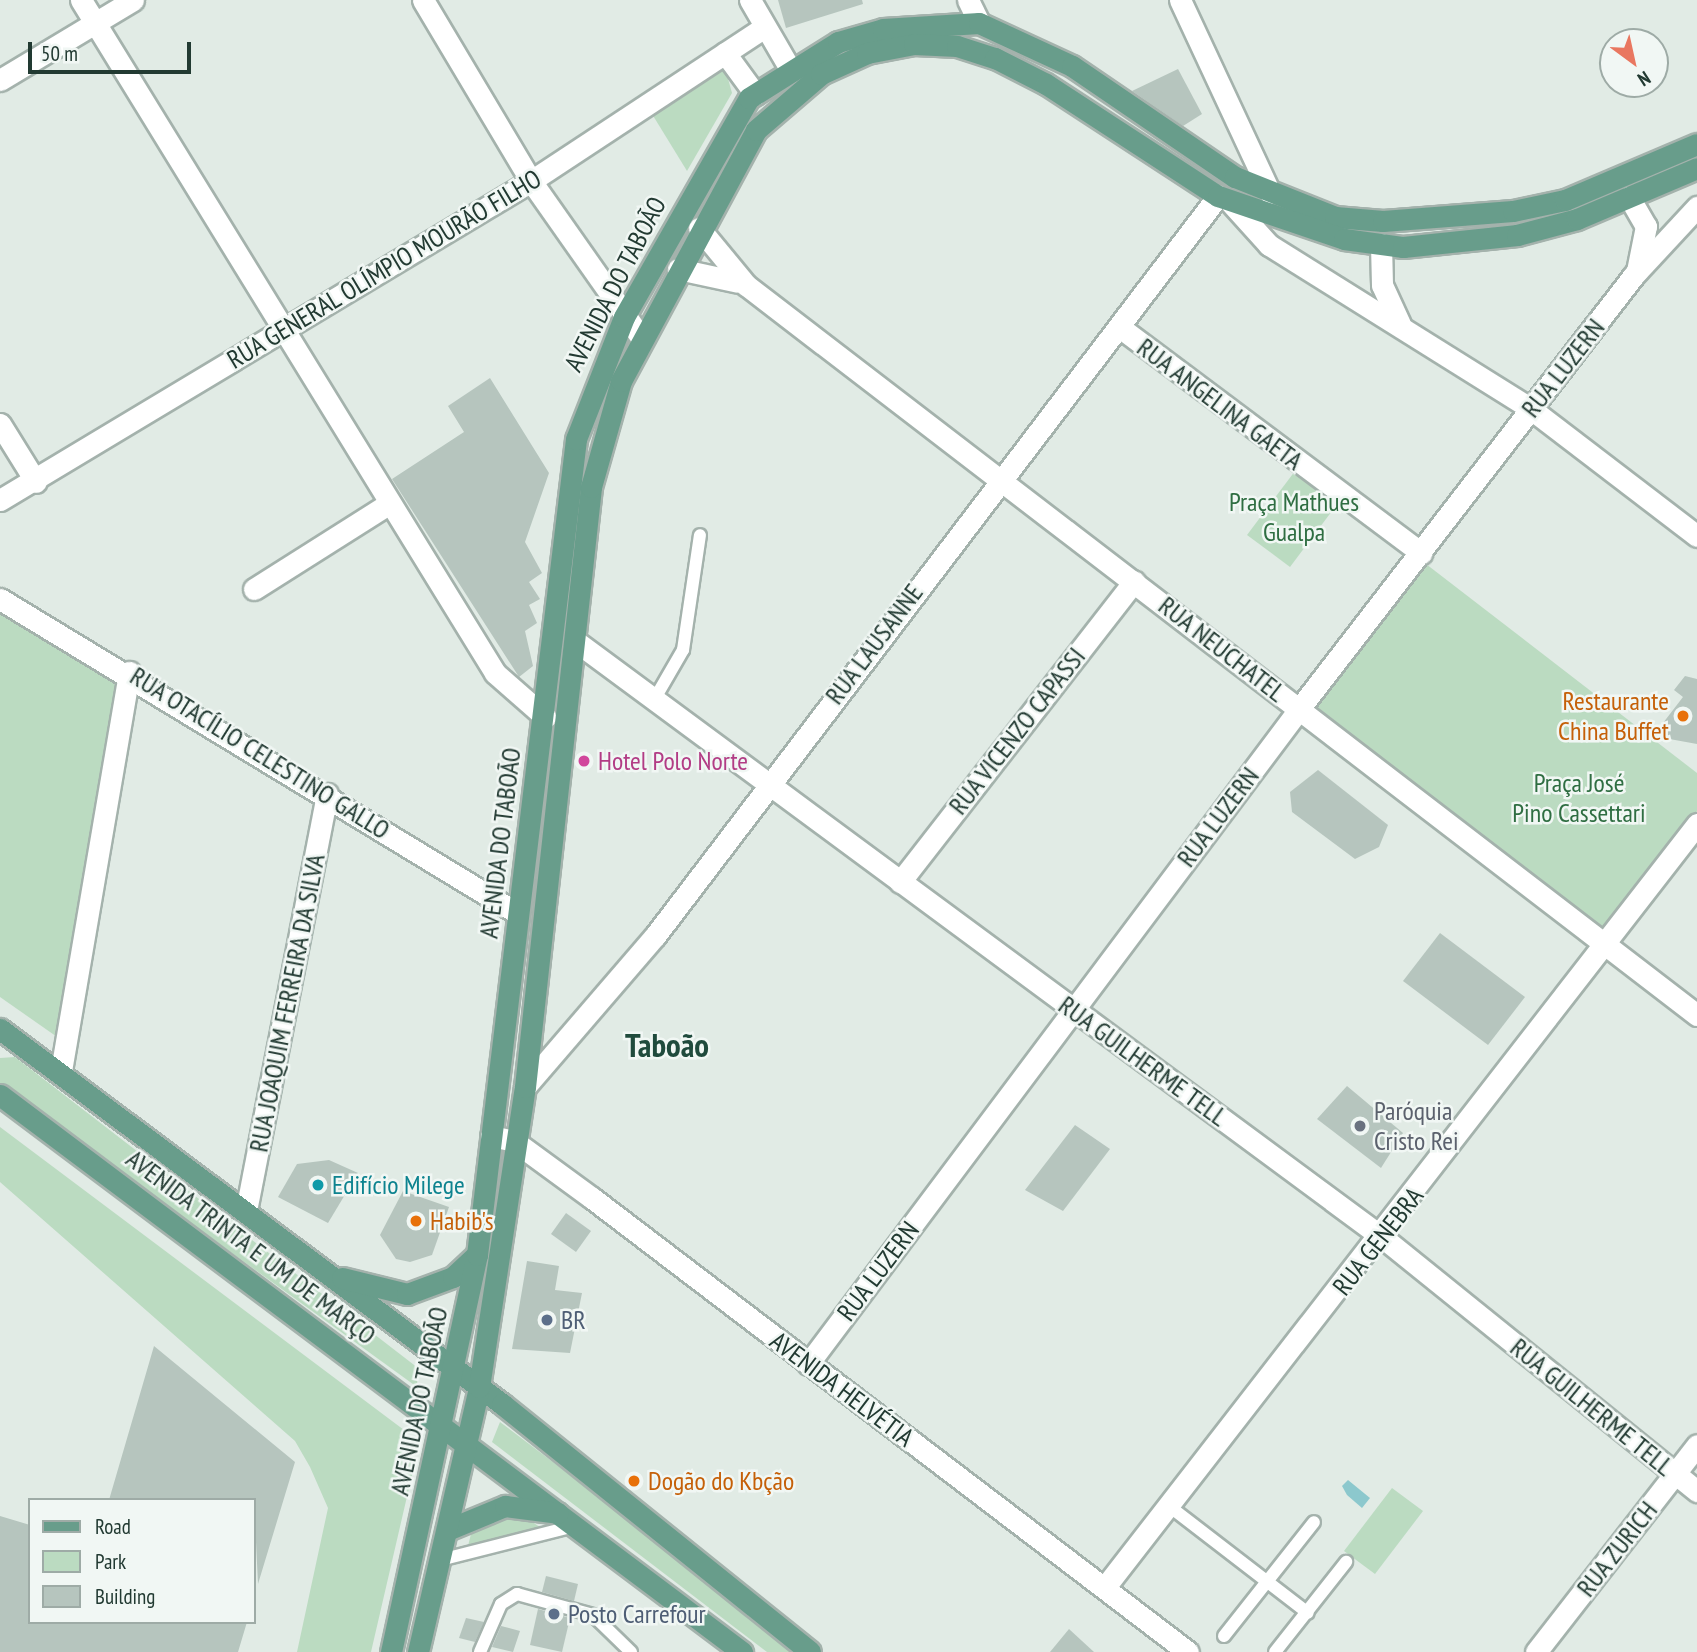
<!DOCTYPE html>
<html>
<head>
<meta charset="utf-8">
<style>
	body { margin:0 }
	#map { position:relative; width:1697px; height:1652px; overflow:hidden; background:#e1ebe5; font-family:"PT Sans Narrow",sans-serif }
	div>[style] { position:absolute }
	.green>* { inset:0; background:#bbdbc1 }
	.water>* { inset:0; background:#8cc8cd }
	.building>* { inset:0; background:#b6c5be }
	.roads { filter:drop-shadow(2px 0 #a4b2ac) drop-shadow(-2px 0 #a4b2ac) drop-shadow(0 2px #a4b2ac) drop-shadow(0 -2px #a4b2ac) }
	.service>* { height:12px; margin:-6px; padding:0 6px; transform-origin:6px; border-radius:6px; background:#fff }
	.minor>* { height:21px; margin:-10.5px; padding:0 10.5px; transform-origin:10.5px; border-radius:10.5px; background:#fff }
	.primary>* { height:21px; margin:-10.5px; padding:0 10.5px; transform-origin:10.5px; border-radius:10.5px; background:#689d8b }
	.dots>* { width:19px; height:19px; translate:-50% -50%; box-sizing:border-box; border:4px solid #f1f7f4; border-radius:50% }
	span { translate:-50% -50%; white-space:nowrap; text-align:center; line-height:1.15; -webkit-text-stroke:5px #f1f7f4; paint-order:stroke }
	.street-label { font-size:26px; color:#223a32 }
	.park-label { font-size:26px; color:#2f6e42 }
	.food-label { font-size:26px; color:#c56008 }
	.right { translate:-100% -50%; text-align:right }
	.left { translate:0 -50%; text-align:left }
	.hotel-label { font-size:26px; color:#b23c85 }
	.worship-label { font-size:26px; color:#5b616d }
	.culture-label { font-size:26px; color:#0d838f }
	.service-label { font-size:26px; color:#4e5e75 }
	.district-label { font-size:33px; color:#204b3d; font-weight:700 }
	.legend { position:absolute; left:28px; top:1498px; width:228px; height:126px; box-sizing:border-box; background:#f1f7f4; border:2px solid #9eaba6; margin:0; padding:9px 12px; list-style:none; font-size:21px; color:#223a32 }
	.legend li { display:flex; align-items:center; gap:14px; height:35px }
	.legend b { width:35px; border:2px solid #9eaba6 }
	.north { position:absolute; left:1599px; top:28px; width:70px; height:70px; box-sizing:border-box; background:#f1f7f4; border:2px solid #9eaba6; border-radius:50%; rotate:147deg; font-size:19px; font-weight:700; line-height:28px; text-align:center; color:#223a32 }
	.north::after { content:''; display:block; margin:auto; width:24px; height:32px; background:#e97760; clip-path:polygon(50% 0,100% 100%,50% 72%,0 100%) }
	.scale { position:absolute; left:28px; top:42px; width:163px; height:32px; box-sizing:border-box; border:4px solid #223a32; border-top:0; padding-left:9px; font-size:21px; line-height:24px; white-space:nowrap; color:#223a32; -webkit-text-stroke:5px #f1f7f4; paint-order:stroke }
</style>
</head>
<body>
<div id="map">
	<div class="green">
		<div style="clip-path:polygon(725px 68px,732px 93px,687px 171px,652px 114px)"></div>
		<div style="clip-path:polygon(1298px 467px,1341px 499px,1290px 567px,1247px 535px)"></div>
		<div style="clip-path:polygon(1426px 564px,1697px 773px,1697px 811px,1603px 932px,1313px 709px)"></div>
		<div style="clip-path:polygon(0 611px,119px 682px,60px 1039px,0 997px)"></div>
		<div style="clip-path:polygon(15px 1057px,418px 1368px,417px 1387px,0 1085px,0 1058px)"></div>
		<div style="clip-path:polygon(0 1127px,404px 1430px,415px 1462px,371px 1652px,297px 1652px,328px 1508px,310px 1467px,295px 1441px,0 1182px)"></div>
		<div style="clip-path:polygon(500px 1422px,797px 1647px,793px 1652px,767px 1652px,492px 1442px)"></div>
		<div style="clip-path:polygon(1392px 1488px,1423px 1511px,1375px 1574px,1344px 1551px)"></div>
		<div style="clip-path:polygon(493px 1515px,528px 1519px,544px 1530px,467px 1550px,472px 1530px)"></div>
	</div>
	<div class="water">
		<div style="clip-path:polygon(1348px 1480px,1370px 1498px,1362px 1508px,1347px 1495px,1342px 1486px)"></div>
	</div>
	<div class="building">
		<div style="clip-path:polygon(778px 0,862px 0,863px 4px,786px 28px)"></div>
		<div style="clip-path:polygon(1178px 69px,1202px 114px,1183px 126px,1132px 91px)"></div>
		<div style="clip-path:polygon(490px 378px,549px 473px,525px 542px,542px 573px,529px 582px,540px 599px,529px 605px,537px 623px,525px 631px,533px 666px,519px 677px,392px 479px,464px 432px,448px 406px)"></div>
		<div style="clip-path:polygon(1685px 676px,1697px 679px,1697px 744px,1653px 736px,1683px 697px,1674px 690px)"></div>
		<div style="clip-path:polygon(1318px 770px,1388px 825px,1379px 847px,1355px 859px,1292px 812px,1290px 792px)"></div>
		<div style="clip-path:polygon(1440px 933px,1525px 997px,1488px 1045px,1403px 981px)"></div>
		<div style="clip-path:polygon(1347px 1086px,1403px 1133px,1381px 1168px,1317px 1119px)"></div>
		<div style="clip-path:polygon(1075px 1125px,1110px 1149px,1063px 1211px,1025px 1190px)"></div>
		<div style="clip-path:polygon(329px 1160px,358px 1173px,328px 1223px,278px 1197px,297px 1164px)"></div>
		<div style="clip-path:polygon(403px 1191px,449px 1207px,432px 1255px,410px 1262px,396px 1259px,380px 1235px)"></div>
		<div style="clip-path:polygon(566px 1213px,591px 1231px,576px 1252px,551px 1234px)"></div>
		<div style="clip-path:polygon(527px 1261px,559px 1266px,555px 1290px,582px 1293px,570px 1353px,512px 1349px)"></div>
		<div style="clip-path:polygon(154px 1346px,295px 1462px,258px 1584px,254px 1500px,109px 1500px)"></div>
		<div style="clip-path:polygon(0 1516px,30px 1525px,30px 1622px,247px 1622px,238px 1652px,0 1652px)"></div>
		<div style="clip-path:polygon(546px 1576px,578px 1584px,574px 1601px,542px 1592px)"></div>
		<div style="clip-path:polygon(538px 1609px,570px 1618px,562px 1652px,530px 1645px)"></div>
		<div style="clip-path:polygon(466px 1618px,484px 1622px,475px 1642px,459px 1638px)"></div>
		<div style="clip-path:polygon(501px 1626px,520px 1631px,513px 1652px,492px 1647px)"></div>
		<div style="clip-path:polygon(1069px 1629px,1094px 1652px,1050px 1652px)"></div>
	</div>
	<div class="roads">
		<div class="service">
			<div style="left:654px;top:700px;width:58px;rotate:-59.9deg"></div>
			<div style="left:683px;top:650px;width:116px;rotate:-81.6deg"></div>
			<div style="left:1169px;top:1506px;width:175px;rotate:37.6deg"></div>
			<div style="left:440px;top:1560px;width:138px;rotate:-14.2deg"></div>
			<div style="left:1224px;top:1636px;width:145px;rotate:-51.7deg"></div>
			<div style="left:480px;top:1652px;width:52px;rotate:-66.4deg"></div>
			<div style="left:501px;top:1604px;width:19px;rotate:-32deg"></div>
			<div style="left:517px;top:1594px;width:79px;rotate:15.4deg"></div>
			<div style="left:593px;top:1615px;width:53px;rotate:44.2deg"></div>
			<div style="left:1275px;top:1652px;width:115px;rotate:-51.7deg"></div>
		</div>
		<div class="minor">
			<div style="left:81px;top:0;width:790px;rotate:58.4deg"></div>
			<div style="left:495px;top:673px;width:67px;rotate:41.3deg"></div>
			<div style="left:423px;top:0;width:211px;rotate:59.2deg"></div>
			<div style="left:531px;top:181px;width:193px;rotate:54.9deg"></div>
			<div style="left:750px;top:0;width:78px;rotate:59.8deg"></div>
			<div style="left:968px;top:0;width:25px;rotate:64deg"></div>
			<div style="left:1180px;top:0;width:213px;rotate:65deg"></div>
			<div style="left:725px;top:53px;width:51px;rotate:53.8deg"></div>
			<div style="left:0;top:80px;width:155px;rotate:-31deg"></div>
			<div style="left:1629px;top:197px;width:34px;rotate:60deg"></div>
			<div style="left:1646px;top:226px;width:46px;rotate:101.3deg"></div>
			<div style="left:1231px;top:203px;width:57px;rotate:47.9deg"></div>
			<div style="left:1269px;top:245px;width:309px;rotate:32deg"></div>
			<div style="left:1531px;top:409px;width:209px;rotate:37.4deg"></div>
			<div style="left:699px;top:228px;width:74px;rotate:50.5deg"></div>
			<div style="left:746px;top:285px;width:1199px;rotate:37.51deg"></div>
			<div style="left:1381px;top:244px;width:41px;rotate:88.6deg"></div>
			<div style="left:1382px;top:285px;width:43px;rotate:65.2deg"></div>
			<div style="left:678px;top:269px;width:61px;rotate:12.2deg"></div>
			<div style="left:1122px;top:329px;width:374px;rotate:36.8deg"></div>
			<div style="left:0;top:424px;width:68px;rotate:58.2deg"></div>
			<div style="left:0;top:500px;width:619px;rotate:-31deg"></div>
			<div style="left:531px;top:181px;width:278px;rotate:-33.4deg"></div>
			<div style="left:254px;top:589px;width:157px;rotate:-32.3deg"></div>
			<div style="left:0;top:599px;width:605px;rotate:31.27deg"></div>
			<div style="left:578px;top:643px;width:1000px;rotate:36.46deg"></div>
			<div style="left:1382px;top:1237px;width:405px;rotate:38.9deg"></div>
			<div style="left:900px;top:882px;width:381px;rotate:-52.1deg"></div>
			<div style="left:61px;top:1071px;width:405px;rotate:-80.3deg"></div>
			<div style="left:525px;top:1087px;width:199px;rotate:-49.3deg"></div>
			<div style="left:655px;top:936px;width:930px;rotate:-52.74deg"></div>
			<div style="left:491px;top:1136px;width:24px;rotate:12deg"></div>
			<div style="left:514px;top:1141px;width:97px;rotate:36.2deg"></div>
			<div style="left:592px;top:1198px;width:749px;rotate:37.3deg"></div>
			<div style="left:246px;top:1211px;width:425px;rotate:-79deg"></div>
			<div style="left:808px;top:1364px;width:819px;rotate:-53.14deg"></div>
			<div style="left:1299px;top:709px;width:548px;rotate:-52.34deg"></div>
			<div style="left:1634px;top:275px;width:93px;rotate:-47.2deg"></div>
			<div style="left:1105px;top:1587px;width:966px;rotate:-52.19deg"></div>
			<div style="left:1536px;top:1652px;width:262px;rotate:-52.1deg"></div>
		</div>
		<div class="primary">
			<div style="left:0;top:1029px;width:627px;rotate:36.76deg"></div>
			<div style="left:502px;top:1404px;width:395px;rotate:38.8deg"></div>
			<div style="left:0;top:1095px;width:928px;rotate:36.89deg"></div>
			<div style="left:342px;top:1278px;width:67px;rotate:13.8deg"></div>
			<div style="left:407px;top:1294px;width:49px;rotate:-20.3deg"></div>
			<div style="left:453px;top:1277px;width:33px;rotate:-43deg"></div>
			<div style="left:447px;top:1530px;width:63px;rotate:-22.5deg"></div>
			<div style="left:505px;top:1506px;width:53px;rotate:7.5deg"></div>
			<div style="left:391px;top:1652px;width:406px;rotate:-77.8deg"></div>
			<div style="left:477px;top:1255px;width:822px;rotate:-83.08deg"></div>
			<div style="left:576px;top:439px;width:131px;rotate:-68.5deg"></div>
			<div style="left:624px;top:317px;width:252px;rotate:-60.3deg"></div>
			<div style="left:749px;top:98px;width:105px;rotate:-32.2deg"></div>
			<div style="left:838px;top:42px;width:47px;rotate:-16.1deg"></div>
			<div style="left:883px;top:29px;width:96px;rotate:-3.6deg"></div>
			<div style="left:979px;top:23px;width:102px;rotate:24.8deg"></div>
			<div style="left:1072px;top:66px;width:197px;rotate:34.3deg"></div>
			<div style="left:1235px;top:177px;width:108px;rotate:21.8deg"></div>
			<div style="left:1335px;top:217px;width:48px;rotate:4.8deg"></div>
			<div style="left:1383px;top:221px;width:130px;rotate:-4.4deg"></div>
			<div style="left:1513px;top:211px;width:53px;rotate:-11.9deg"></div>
			<div style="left:1565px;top:200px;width:143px;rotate:-23deg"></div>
			<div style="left:418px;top:1652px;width:272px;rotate:-77deg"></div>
			<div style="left:479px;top:1387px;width:304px;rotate:-81.3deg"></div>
			<div style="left:525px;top:1087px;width:604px;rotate:-83.72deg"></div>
			<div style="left:591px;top:487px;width:110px;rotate:-74.2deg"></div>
			<div style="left:621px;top:381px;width:285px;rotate:-61.7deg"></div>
			<div style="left:756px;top:130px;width:86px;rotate:-40.7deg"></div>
			<div style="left:821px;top:74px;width:51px;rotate:-24.5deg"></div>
			<div style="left:867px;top:53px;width:48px;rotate:-10.8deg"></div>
			<div style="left:914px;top:44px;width:43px;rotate:2.7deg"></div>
			<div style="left:957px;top:46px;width:40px;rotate:18deg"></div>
			<div style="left:995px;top:58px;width:57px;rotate:27deg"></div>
			<div style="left:1046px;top:84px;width:205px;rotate:33.1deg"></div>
			<div style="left:1218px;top:196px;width:133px;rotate:18.8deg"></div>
			<div style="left:1344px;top:239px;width:60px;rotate:7.7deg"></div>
			<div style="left:1403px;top:247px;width:115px;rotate:-6deg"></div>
			<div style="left:1517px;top:235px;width:62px;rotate:-14.9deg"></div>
			<div style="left:1577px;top:219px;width:130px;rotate:-23deg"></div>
		</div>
	</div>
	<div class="dots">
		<div style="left:1683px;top:716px;background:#e8710a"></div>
		<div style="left:584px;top:761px;background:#d1479c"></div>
		<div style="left:1360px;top:1126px;background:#6b7280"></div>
		<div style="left:318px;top:1185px;background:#0f9aa8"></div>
		<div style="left:416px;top:1221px;background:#e8710a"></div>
		<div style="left:547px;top:1320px;background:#5c6f8a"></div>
		<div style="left:634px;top:1481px;background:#e8710a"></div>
		<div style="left:554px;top:1614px;background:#5c6f8a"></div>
	</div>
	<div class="street-label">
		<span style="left:384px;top:269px;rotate:-31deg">RUA GENERAL OLÍMPIO MOURÃO FILHO</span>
		<span style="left:615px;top:284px;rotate:-63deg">AVENIDA DO TABOÃO</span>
		<span style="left:1563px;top:368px;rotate:-52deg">RUA LUZERN</span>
		<span style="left:1220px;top:404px;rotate:37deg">RUA ANGELINA GAETA</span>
		<span style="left:874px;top:644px;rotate:-53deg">RUA LAUSANNE</span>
		<span style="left:1222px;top:649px;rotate:38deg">RUA NEUCHATEL</span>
		<span style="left:1017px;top:731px;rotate:-52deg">RUA VICENZO CAPASSI</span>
		<span style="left:260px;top:753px;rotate:32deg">RUA OTACÍLIO CELESTINO GALLO</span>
		<span style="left:1218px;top:817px;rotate:-53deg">RUA LUZERN</span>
		<span style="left:500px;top:843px;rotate:-83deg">AVENIDA DO TABOÃO</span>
		<span style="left:287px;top:1003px;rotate:-79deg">RUA JOAQUIM FERREIRA DA SILVA</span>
		<span style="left:1143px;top:1061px;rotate:36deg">RUA GUILHERME TELL</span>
		<span style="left:1378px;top:1241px;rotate:-52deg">RUA GENEBRA</span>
		<span style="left:251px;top:1247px;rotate:37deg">AVENIDA TRINTA E UM DE MARÇO</span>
		<span style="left:878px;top:1271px;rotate:-53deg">RUA LUZERN</span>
		<span style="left:842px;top:1389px;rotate:37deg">AVENIDA HELVÉTIA</span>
		<span style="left:419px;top:1401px;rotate:-78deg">AVENIDA DO TABOÃO</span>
		<span style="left:1592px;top:1407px;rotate:39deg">RUA GUILHERME TELL</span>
		<span style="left:1617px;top:1549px;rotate:-52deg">RUA ZURICH</span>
	</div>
	<div class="park-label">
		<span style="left:1294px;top:517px">Praça Mathues<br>Gualpa</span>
		<span style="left:1579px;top:798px">Praça José<br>Pino Cassettari</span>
	</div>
	<div class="food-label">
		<span class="right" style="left:1669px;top:716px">Restaurante<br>China Buffet</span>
		<span class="left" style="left:430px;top:1221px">Habib's</span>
		<span class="left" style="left:648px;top:1481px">Dogão do Kbção</span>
	</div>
	<div class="hotel-label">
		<span class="left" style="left:598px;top:761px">Hotel Polo Norte</span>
	</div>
	<div class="worship-label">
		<span class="left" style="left:1374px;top:1126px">Paróquia<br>Cristo Rei</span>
	</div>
	<div class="culture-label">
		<span class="left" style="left:332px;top:1185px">Edifício Milege</span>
	</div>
	<div class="service-label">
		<span class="left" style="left:561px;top:1320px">BR</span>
		<span class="left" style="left:568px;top:1614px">Posto Carrefour</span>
	</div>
	<div class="district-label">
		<span style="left:667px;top:1045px">Taboão</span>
	</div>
	<ul class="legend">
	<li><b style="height:9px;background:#689d8b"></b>Road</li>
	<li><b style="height:19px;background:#bbdbc1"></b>Park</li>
	<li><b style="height:19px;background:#b6c5be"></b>Building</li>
	</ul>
	<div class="north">N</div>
	<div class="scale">50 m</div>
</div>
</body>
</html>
